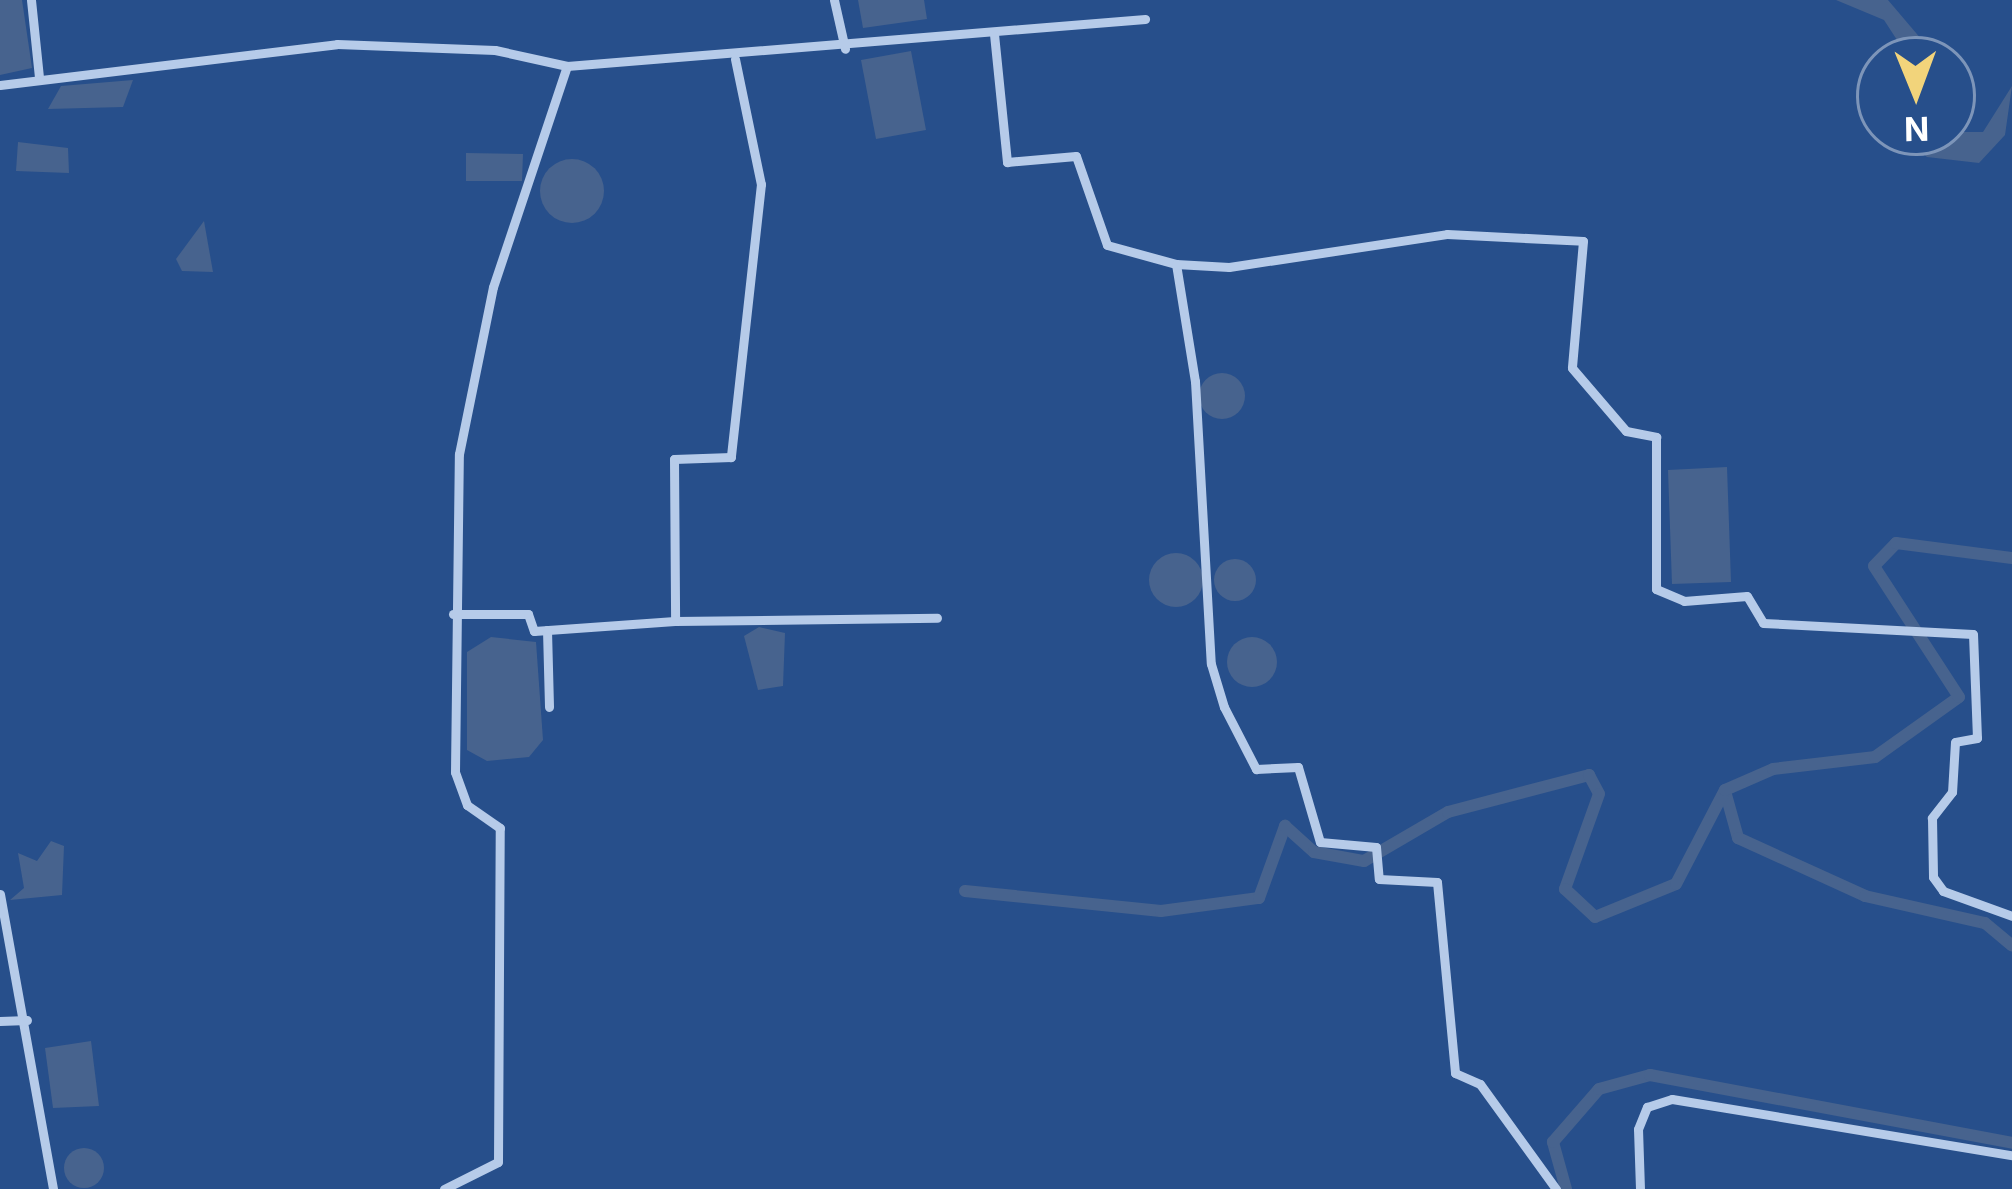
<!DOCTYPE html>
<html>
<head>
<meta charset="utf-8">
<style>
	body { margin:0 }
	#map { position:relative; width:2012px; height:1189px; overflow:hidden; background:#274f8b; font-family:Inter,sans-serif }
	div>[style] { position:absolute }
	.water>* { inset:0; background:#47638e }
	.round { border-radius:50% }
	.canal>* { height:12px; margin:-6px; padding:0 6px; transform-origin:6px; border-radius:6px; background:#47638e }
	.street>* { height:9px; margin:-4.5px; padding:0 4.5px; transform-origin:4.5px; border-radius:4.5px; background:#b6cbe9 }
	span { translate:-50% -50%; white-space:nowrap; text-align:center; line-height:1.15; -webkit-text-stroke:12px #274f8b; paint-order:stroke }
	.north { position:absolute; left:1856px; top:36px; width:120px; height:120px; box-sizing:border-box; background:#274f8b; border:3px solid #7d95b9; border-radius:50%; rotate:179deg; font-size:33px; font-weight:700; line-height:48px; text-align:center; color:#fff }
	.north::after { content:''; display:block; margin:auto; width:42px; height:54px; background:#f2d47b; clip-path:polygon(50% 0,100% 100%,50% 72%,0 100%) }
</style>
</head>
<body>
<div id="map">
	<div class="water">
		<div style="clip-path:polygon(0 0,22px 0,32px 68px,0 75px)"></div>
		<div style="clip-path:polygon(858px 0,924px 0,927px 19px,863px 28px)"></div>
		<div style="clip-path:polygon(1836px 0,1888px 0,1939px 60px,1910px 60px,1884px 20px)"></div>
		<div style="clip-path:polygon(911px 51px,926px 130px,876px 139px,861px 60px)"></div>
		<div style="clip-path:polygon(133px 80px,123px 107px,48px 109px,61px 86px)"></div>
		<div style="clip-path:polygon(2012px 86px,2005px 135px,1979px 163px,1927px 157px,1899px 132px,1983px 132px)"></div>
		<div style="clip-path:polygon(18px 142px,68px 148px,69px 173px,16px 171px)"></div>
		<div style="clip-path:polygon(466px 153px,523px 154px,522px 181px,466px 181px)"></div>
		<div class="round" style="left:540px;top:159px;width:64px;height:64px"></div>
		<div style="clip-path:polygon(204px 221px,213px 272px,182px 271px,176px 259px)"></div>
		<div class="round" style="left:1199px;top:373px;width:46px;height:46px"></div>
		<div style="clip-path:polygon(1727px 467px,1731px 582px,1672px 584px,1668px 470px)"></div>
		<div class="round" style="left:1149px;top:553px;width:54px;height:54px"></div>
		<div class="round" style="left:1214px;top:559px;width:42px;height:42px"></div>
		<div style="clip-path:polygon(759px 627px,785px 633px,783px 686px,758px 690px,744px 636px)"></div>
		<div style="clip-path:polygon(491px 637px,536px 642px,543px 740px,529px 757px,487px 761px,467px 750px,467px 652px)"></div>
		<div class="round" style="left:1227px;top:637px;width:50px;height:50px"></div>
		<div style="clip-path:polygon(51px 841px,64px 846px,62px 895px,10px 900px,24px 888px,18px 853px,37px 861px)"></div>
		<div style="clip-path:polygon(91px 1041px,99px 1106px,53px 1108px,45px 1048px)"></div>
		<div class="round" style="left:64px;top:1148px;width:40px;height:40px"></div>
	</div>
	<div class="canal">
		<div style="left:1725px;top:791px;width:49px;rotate:74.5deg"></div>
		<div style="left:1738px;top:838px;width:140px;rotate:24.5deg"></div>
		<div style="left:1865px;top:896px;width:123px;rotate:12.7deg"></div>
		<div style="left:1985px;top:923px;width:35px;rotate:40deg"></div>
		<div style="left:965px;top:891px;width:197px;rotate:5.8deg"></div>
		<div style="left:1161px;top:911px;width:99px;rotate:-7.6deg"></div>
		<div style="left:1259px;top:898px;width:77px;rotate:-70.1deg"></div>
		<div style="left:1285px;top:826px;width:39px;rotate:42deg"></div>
		<div style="left:1314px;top:852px;width:51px;rotate:10.2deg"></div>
		<div style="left:1364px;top:861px;width:97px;rotate:-30.3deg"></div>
		<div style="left:1448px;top:812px;width:146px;rotate:-14.7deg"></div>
		<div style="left:1589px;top:775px;width:21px;rotate:62deg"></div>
		<div style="left:1599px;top:794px;width:101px;rotate:109.7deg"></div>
		<div style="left:1565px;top:889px;width:41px;rotate:43deg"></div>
		<div style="left:1595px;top:917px;width:87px;rotate:-22.2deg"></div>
		<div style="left:1676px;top:884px;width:106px;rotate:-62.5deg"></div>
		<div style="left:1725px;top:790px;width:52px;rotate:-23.6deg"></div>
		<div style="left:1773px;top:769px;width:103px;rotate:-6.7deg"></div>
		<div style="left:1875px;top:757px;width:103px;rotate:-35.5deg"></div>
		<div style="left:1959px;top:697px;width:156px;rotate:-123deg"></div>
		<div style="left:1874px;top:566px;width:32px;rotate:-46deg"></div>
		<div style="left:1896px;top:543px;width:117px;rotate:7.4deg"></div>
		<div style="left:1566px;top:1189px;width:49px;rotate:-105.5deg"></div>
		<div style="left:1553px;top:1142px;width:70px;rotate:-49deg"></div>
		<div style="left:1599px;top:1089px;width:53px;rotate:-15.4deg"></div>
		<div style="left:1650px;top:1075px;width:368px;rotate:10.6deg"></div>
	</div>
	<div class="street">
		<div style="left:31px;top:0;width:78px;rotate:84.1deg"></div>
		<div style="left:834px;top:0;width:50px;rotate:77.3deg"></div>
		<div style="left:994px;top:34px;width:129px;rotate:84.2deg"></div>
		<div style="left:1007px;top:162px;width:69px;rotate:-5deg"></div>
		<div style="left:1076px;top:156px;width:94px;rotate:70.8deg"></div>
		<div style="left:1107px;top:245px;width:72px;rotate:15.4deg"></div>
		<div style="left:1176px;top:264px;width:119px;rotate:80.8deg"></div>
		<div style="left:1195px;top:381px;width:283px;rotate:86.8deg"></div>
		<div style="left:1211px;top:664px;width:45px;rotate:73.2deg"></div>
		<div style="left:1224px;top:707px;width:70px;rotate:62.7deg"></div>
		<div style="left:1256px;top:769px;width:42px;rotate:-2.7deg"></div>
		<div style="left:1298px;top:767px;width:78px;rotate:73.7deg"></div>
		<div style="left:1320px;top:842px;width:56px;rotate:5.1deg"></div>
		<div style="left:1376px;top:847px;width:32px;rotate:85deg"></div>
		<div style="left:1379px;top:879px;width:58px;rotate:3deg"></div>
		<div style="left:1437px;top:882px;width:192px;rotate:84.6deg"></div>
		<div style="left:1455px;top:1073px;width:27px;rotate:24deg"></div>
		<div style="left:1480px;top:1084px;width:130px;rotate:54.1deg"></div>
		<div style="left:735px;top:59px;width:128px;rotate:78.3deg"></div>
		<div style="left:761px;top:184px;width:275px;rotate:96.3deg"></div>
		<div style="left:731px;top:457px;width:57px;rotate:178deg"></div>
		<div style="left:674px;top:459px;width:162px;rotate:89.6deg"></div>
		<div style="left:675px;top:621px;width:262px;rotate:-0.7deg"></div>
		<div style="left:0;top:85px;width:339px;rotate:-6.9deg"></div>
		<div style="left:337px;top:44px;width:158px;rotate:2.2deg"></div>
		<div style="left:495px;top:50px;width:74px;rotate:12.5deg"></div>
		<div style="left:567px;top:66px;width:580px;rotate:-4.65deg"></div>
		<div style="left:1176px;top:264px;width:53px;rotate:3.2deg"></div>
		<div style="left:1229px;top:267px;width:220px;rotate:-8.6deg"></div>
		<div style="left:1447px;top:234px;width:136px;rotate:2.9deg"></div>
		<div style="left:1583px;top:241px;width:127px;rotate:95deg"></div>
		<div style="left:1572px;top:368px;width:83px;rotate:49.4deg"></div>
		<div style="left:1626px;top:431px;width:31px;rotate:11deg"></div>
		<div style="left:1656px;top:437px;width:152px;rotate:90deg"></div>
		<div style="left:1656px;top:589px;width:30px;rotate:23deg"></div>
		<div style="left:1684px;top:601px;width:63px;rotate:-4.5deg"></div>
		<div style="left:1747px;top:596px;width:31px;rotate:59deg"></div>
		<div style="left:1763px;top:623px;width:210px;rotate:3deg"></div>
		<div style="left:1973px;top:634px;width:104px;rotate:87.8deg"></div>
		<div style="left:1977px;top:738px;width:22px;rotate:170deg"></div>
		<div style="left:1955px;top:742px;width:50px;rotate:93.4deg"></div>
		<div style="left:1952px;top:792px;width:33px;rotate:128deg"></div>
		<div style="left:1932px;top:818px;width:59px;rotate:89deg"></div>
		<div style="left:1933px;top:877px;width:17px;rotate:54deg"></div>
		<div style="left:1943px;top:891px;width:73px;rotate:19.9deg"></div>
		<div style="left:453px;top:614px;width:75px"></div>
		<div style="left:528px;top:614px;width:18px;rotate:71deg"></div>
		<div style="left:534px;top:631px;width:141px;rotate:-4.1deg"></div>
		<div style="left:547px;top:630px;width:77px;rotate:88.5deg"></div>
		<div style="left:0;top:894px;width:300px;rotate:79.8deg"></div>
		<div style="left:0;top:1021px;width:27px;rotate:-2deg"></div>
		<div style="left:444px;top:1189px;width:60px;rotate:-26.6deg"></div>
		<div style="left:498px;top:1162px;width:334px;rotate:-89.7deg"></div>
		<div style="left:500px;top:828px;width:40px;rotate:-145.1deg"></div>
		<div style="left:467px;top:805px;width:35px;rotate:-110deg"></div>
		<div style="left:455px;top:772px;width:318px;rotate:-89.3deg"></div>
		<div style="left:459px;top:454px;width:170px;rotate:-78.5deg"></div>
		<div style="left:493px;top:287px;width:233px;rotate:-71.5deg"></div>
		<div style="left:1640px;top:1189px;width:60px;rotate:-91.9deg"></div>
		<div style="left:1638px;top:1129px;width:24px;rotate:-68deg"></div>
		<div style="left:1647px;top:1107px;width:26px;rotate:-18deg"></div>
		<div style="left:1672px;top:1099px;width:345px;rotate:9.4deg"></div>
	</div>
	<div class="north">N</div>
</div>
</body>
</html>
